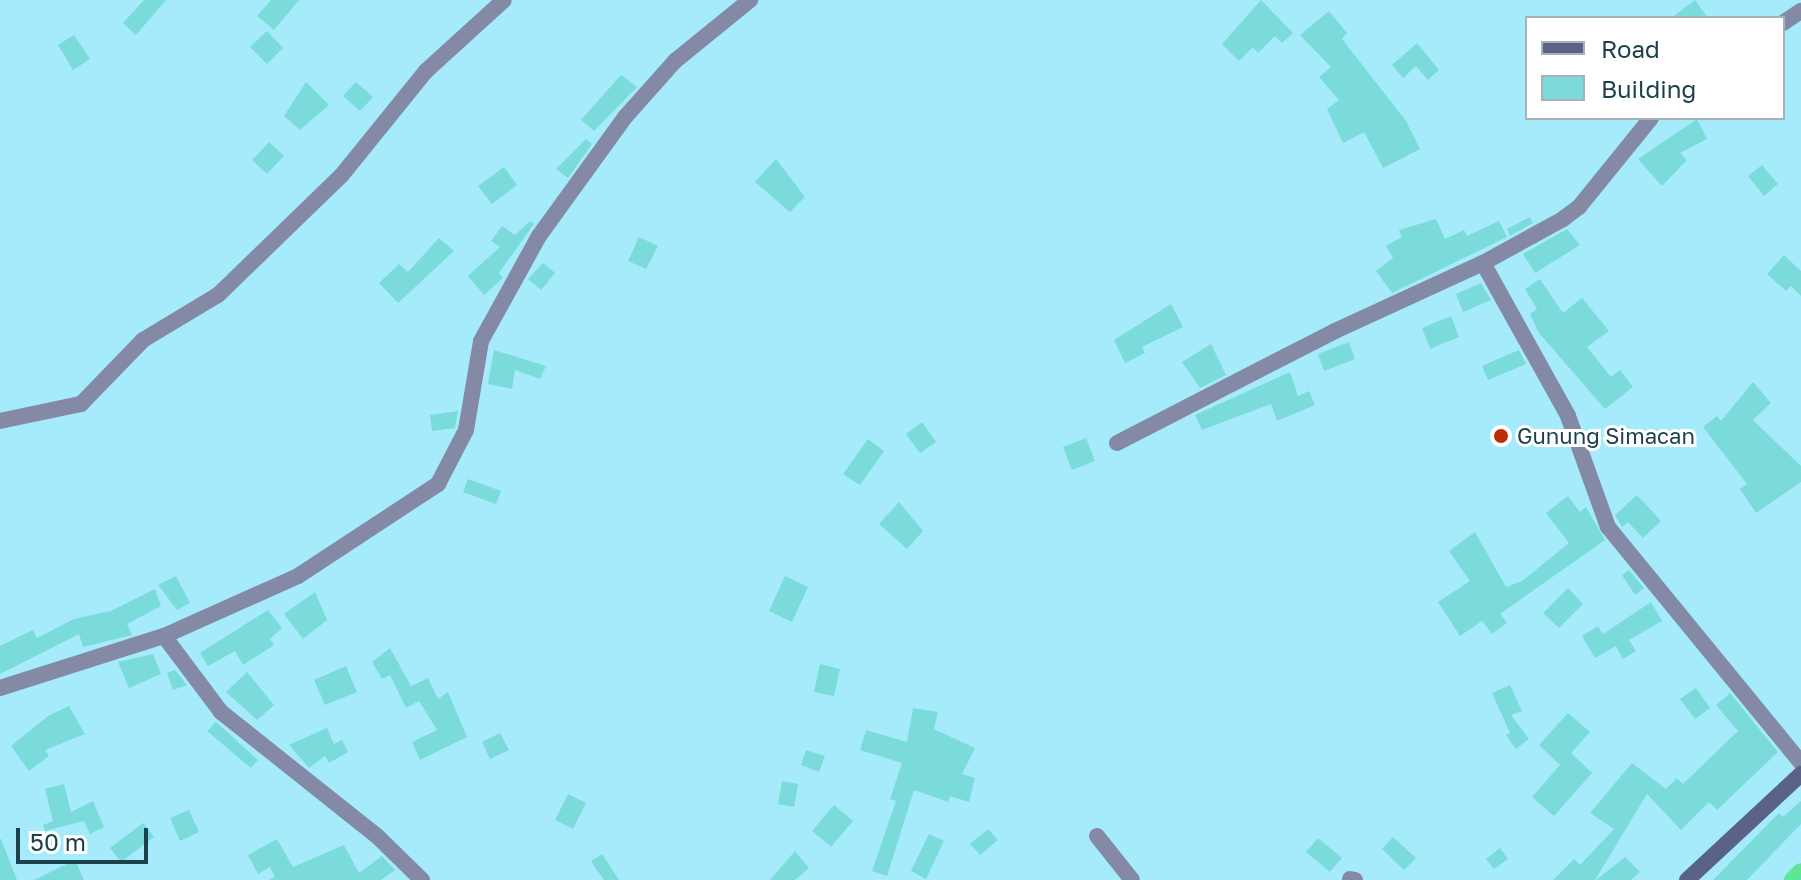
<!DOCTYPE html>
<html>
<head>
<meta charset="utf-8">
<style>
	body { margin:0 }
	#map { position:relative; width:1801px; height:880px; overflow:hidden; background:#a5ebfc; font-family:"Golos Text",sans-serif }
	div>[style] { position:absolute }
	.canal>* { height:18px; margin:-9px; padding:0 9px; transform-origin:9px; border-radius:9px; background:#5ee595 }
	.building>* { inset:0; background:#7bdbda }
	.street>* { height:16px; margin:-8px; padding:0 8px; transform-origin:8px; border-radius:8px; background:#848aa5 }
	.secondary>* { height:16px; margin:-8px; padding:0 8px; transform-origin:8px; border-radius:8px; background:#5a6289 }
	.dots>* { width:22px; height:22px; translate:-50% -50%; box-sizing:border-box; border:4px solid #fff; border-radius:50% }
	span { translate:-50% -50%; white-space:nowrap; text-align:center; line-height:1.15; -webkit-text-stroke:6px #fff; paint-order:stroke }
	.poi-label { font-size:22px; color:#1b424b }
	.left { translate:0 -50%; text-align:left }
	.legend { position:absolute; left:1525px; top:16px; width:260px; height:104px; box-sizing:border-box; background:#fff; border:2px solid #a4b3b7; margin:0; padding:10px 14px; list-style:none; font-size:24px; color:#1b424b }
	.legend li { display:flex; align-items:center; gap:16px; height:40px }
	.legend b { width:40px; border:2px solid #a4b3b7 }
	.scale { position:absolute; left:16px; top:828px; width:132px; height:36px; box-sizing:border-box; border:4px solid #1b424b; border-top:0; padding-left:10px; font-size:24px; line-height:28px; white-space:nowrap; color:#1b424b; -webkit-text-stroke:6px #fff; paint-order:stroke }
</style>
</head>
<body>
<div id="map">
	<div class="canal">
		<div style="left:1793px;top:880px;width:11px;rotate:-45deg"></div>
	</div>
	<div class="building">
		<div style="clip-path:polygon(144px 0,166px 0,136px 35px,123px 23px)"></div>
		<div style="clip-path:polygon(271px 0,299px 0,274px 30px,257px 16px)"></div>
		<div style="clip-path:polygon(1261px 0,1293px 33px,1282px 43px,1275px 36px,1258px 53px,1253px 47px,1239px 61px,1222px 44px)"></div>
		<div style="clip-path:polygon(1695px 0,1708px 18px,1671px 18px)"></div>
		<div style="clip-path:polygon(1329px 11px,1347px 33px,1342px 39px,1406px 121px,1420px 149px,1383px 168px,1364px 132px,1343px 143px,1327px 109px,1339px 100px,1319px 77px,1331px 67px,1300px 35px)"></div>
		<div style="clip-path:polygon(267px 31px,283px 48px,267px 64px,250px 47px)"></div>
		<div style="clip-path:polygon(74px 35px,90px 59px,73px 70px,58px 45px)"></div>
		<div style="clip-path:polygon(1417px 43px,1439px 70px,1428px 80px,1416px 66px,1403px 78px,1392px 65px)"></div>
		<div style="clip-path:polygon(621px 75px,637px 87px,594px 131px,581px 120px)"></div>
		<div style="clip-path:polygon(306px 82px,329px 105px,300px 130px,284px 116px)"></div>
		<div style="clip-path:polygon(356px 82px,373px 97px,360px 111px,343px 96px)"></div>
		<div style="clip-path:polygon(1697px 119px,1707px 139px,1680px 153px,1687px 160px,1662px 186px,1638px 159px)"></div>
		<div style="clip-path:polygon(586px 139px,592px 144px,568px 178px,556px 169px)"></div>
		<div style="clip-path:polygon(269px 142px,284px 156px,267px 174px,252px 160px)"></div>
		<div style="clip-path:polygon(776px 159px,805px 197px,790px 212px,755px 182px)"></div>
		<div style="clip-path:polygon(1762px 165px,1778px 184px,1764px 196px,1748px 176px)"></div>
		<div style="clip-path:polygon(504px 167px,517px 185px,492px 204px,478px 186px)"></div>
		<div style="clip-path:polygon(1530px 217px,1533px 223px,1510px 236px,1507px 229px)"></div>
		<div style="clip-path:polygon(1436px 219px,1445px 239px,1464px 230px,1467px 236px,1499px 221px,1507px 237px,1392px 293px,1376px 271px,1393px 258px,1386px 246px,1402px 237px,1399px 230px)"></div>
		<div style="clip-path:polygon(530px 221px,534px 224px,499px 273px,503px 278px,484px 295px,468px 276px,500px 247px,491px 241px,502px 226px,515px 235px)"></div>
		<div style="clip-path:polygon(1567px 229px,1580px 245px,1535px 273px,1523px 254px)"></div>
		<div style="clip-path:polygon(639px 237px,658px 246px,646px 269px,628px 261px)"></div>
		<div style="clip-path:polygon(439px 238px,454px 251px,398px 303px,379px 283px,399px 264px,408px 272px)"></div>
		<div style="clip-path:polygon(1784px 255px,1801px 271px,1801px 296px,1791px 286px,1786px 291px,1767px 274px)"></div>
		<div style="clip-path:polygon(543px 263px,555px 273px,541px 290px,528px 279px)"></div>
		<div style="clip-path:polygon(1540px 279px,1563px 313px,1582px 298px,1609px 331px,1587px 347px,1611px 377px,1620px 370px,1633px 387px,1605px 409px,1539px 333px,1530px 314px,1537px 309px,1525px 289px)"></div>
		<div style="clip-path:polygon(1481px 283px,1491px 300px,1463px 312px,1456px 294px)"></div>
		<div style="clip-path:polygon(1171px 304px,1183px 327px,1142px 347px,1145px 353px,1125px 363px,1114px 340px)"></div>
		<div style="clip-path:polygon(1451px 316px,1459px 337px,1430px 349px,1422px 328px)"></div>
		<div style="clip-path:polygon(1349px 342px,1355px 359px,1324px 371px,1318px 354px)"></div>
		<div style="clip-path:polygon(1211px 344px,1226px 375px,1200px 388px,1182px 362px)"></div>
		<div style="clip-path:polygon(494px 350px,546px 366px,540px 379px,515px 370px,512px 389px,488px 384px)"></div>
		<div style="clip-path:polygon(1519px 350px,1526px 364px,1488px 380px,1482px 366px)"></div>
		<div style="clip-path:polygon(1290px 372px,1298px 396px,1309px 391px,1315px 405px,1277px 421px,1271px 404px,1202px 430px,1195px 415px)"></div>
		<div style="clip-path:polygon(1753px 382px,1771px 403px,1753px 420px,1801px 466px,1801px 482px,1756px 513px,1740px 489px,1747px 484px,1703px 427px,1717px 416px,1721px 421px)"></div>
		<div style="clip-path:polygon(458px 411px,455px 428px,432px 431px,430px 415px)"></div>
		<div style="clip-path:polygon(922px 422px,936px 442px,920px 453px,906px 434px)"></div>
		<div style="clip-path:polygon(1086px 438px,1095px 461px,1072px 470px,1063px 447px)"></div>
		<div style="clip-path:polygon(868px 439px,884px 451px,860px 485px,843px 474px)"></div>
		<div style="clip-path:polygon(468px 479px,501px 491px,496px 504px,463px 492px)"></div>
		<div style="clip-path:polygon(1637px 495px,1661px 521px,1643px 538px,1628px 522px,1622px 527px,1615px 515px)"></div>
		<div style="clip-path:polygon(1568px 496px,1580px 512px,1586px 507px,1605px 540px,1500px 614px,1507px 623px,1492px 634px,1482px 621px,1460px 636px,1438px 602px,1470px 581px,1449px 551px,1475px 532px,1506px 587px,1522px 581px,1569px 543px,1546px 513px)"></div>
		<div style="clip-path:polygon(899px 502px,923px 531px,907px 549px,879px 524px)"></div>
		<div style="clip-path:polygon(1629px 570px,1644px 588px,1635px 595px,1622px 575px)"></div>
		<div style="clip-path:polygon(176px 576px,190px 603px,177px 610px,158px 585px)"></div>
		<div style="clip-path:polygon(785px 576px,808px 587px,792px 622px,769px 611px)"></div>
		<div style="clip-path:polygon(1568px 588px,1583px 604px,1559px 628px,1543px 613px)"></div>
		<div style="clip-path:polygon(155px 589px,161px 606px,127px 624px,132px 635px,83px 647px,79px 634px,0 674px,0 646px,33px 630px,37px 638px,74px 619px,111px 611px)"></div>
		<div style="clip-path:polygon(315px 592px,327px 620px,303px 639px,284px 614px)"></div>
		<div style="clip-path:polygon(1651px 602px,1662px 621px,1629px 640px,1636px 651px,1623px 659px,1616px 646px,1595px 658px,1582px 636px,1598px 626px,1603px 634px)"></div>
		<div style="clip-path:polygon(268px 610px,282px 628px,270px 639px,274px 645px,243px 665px,235px 651px,208px 666px,200px 653px)"></div>
		<div style="clip-path:polygon(390px 648px,411px 686px,428px 678px,438px 699px,448px 692px,467px 737px,420px 760px,412px 742px,437px 730px,419px 701px,406px 708px,390px 675px,382px 679px,372px 662px)"></div>
		<div style="clip-path:polygon(153px 654px,161px 674px,129px 688px,118px 662px)"></div>
		<div style="clip-path:polygon(820px 664px,840px 669px,834px 696px,814px 692px)"></div>
		<div style="clip-path:polygon(346px 666px,357px 692px,325px 705px,314px 680px)"></div>
		<div style="clip-path:polygon(175px 670px,187px 685px,173px 690px,167px 673px)"></div>
		<div style="clip-path:polygon(247px 672px,274px 705px,257px 720px,226px 692px)"></div>
		<div style="clip-path:polygon(1510px 685px,1522px 711px,1511px 715px,1529px 739px,1516px 749px,1506px 735px,1510px 733px,1492px 693px)"></div>
		<div style="clip-path:polygon(1696px 688px,1710px 708px,1695px 719px,1680px 699px)"></div>
		<div style="clip-path:polygon(1730px 693px,1778px 752px,1717px 810px,1709px 802px,1681px 830px,1647px 794px,1595px 880px,1553px 880px,1574px 859px,1580px 865px,1614px 829px,1590px 813px,1632px 763px,1666px 789px,1677px 778px,1683px 784px,1738px 731px,1716px 705px)"></div>
		<div style="clip-path:polygon(69px 706px,85px 734px,45px 750px,49px 756px,29px 771px,11px 746px,48px 716px)"></div>
		<div style="clip-path:polygon(913px 708px,938px 712px,934px 729px,975px 748px,962px 774px,975px 778px,969px 802px,950px 796px,948px 802px,914px 790px,887px 876px,872px 871px,896px 801px,890px 799px,902px 763px,860px 750px,866px 730px,907px 742px)"></div>
		<div style="clip-path:polygon(1568px 713px,1590px 732px,1571px 753px,1592px 773px,1554px 816px,1532px 797px,1560px 765px,1539px 745px)"></div>
		<div style="clip-path:polygon(216px 722px,258px 760px,251px 768px,207px 731px)"></div>
		<div style="clip-path:polygon(327px 728px,334px 744px,342px 740px,348px 752px,329px 763px,325px 756px,309px 768px,289px 745px)"></div>
		<div style="clip-path:polygon(500px 733px,509px 750px,490px 759px,482px 742px)"></div>
		<div style="clip-path:polygon(806px 750px,825px 756px,819px 772px,801px 765px)"></div>
		<div style="clip-path:polygon(782px 781px,798px 784px,794px 807px,778px 804px)"></div>
		<div style="clip-path:polygon(64px 784px,71px 812px,93px 801px,104px 827px,90px 834px,84px 821px,45px 831px,43px 825px,53px 821px,45px 789px)"></div>
		<div style="clip-path:polygon(568px 794px,586px 803px,573px 829px,555px 820px)"></div>
		<div style="clip-path:polygon(1801px 801px,1801px 824px,1747px 880px,1713px 880px,1779px 813px,1783px 817px)"></div>
		<div style="clip-path:polygon(834px 805px,853px 821px,831px 847px,812px 831px)"></div>
		<div style="clip-path:polygon(189px 810px,199px 832px,180px 841px,170px 818px)"></div>
		<div style="clip-path:polygon(143px 823px,154px 837px,121px 862px,110px 848px)"></div>
		<div style="clip-path:polygon(988px 829px,998px 840px,980px 855px,970px 844px)"></div>
		<div style="clip-path:polygon(929px 834px,944px 841px,926px 879px,911px 871px)"></div>
		<div style="clip-path:polygon(1393px 837px,1416px 858px,1404px 870px,1382px 849px)"></div>
		<div style="clip-path:polygon(1318px 838px,1342px 858px,1330px 872px,1306px 852px)"></div>
		<div style="clip-path:polygon(0 839px,1px 839px,17px 880px,0 880px)"></div>
		<div style="clip-path:polygon(277px 839px,293px 867px,344px 845px,359px 873px,382px 856px,395px 870px,381px 880px,269px 880px,275px 877px,270px 867px,258px 874px,248px 855px)"></div>
		<div style="clip-path:polygon(1500px 848px,1508px 859px,1494px 869px,1486px 859px)"></div>
		<div style="clip-path:polygon(795px 851px,809px 868px,795px 880px,770px 880px)"></div>
		<div style="clip-path:polygon(602px 854px,619px 880px,604px 880px,596px 869px,591px 861px)"></div>
		<div style="clip-path:polygon(1625px 857px,1640px 872px,1631px 880px,1596px 880px)"></div>
		<div style="clip-path:polygon(75px 860px,84px 880px,34px 880px)"></div>
	</div>
	<div class="street">
		<div style="left:1783px;top:23px;width:22px;rotate:-34deg"></div>
		<div style="left:1483px;top:263px;width:175px;rotate:60.9deg"></div>
		<div style="left:1568px;top:416px;width:118px;rotate:70.2deg"></div>
		<div style="left:1608px;top:527px;width:305px;rotate:50.7deg"></div>
		<div style="left:0;top:421px;width:83px;rotate:-11.9deg"></div>
		<div style="left:81px;top:404px;width:89px;rotate:-45.9deg"></div>
		<div style="left:143px;top:340px;width:87px;rotate:-31deg"></div>
		<div style="left:218px;top:295px;width:171px;rotate:-44.1deg"></div>
		<div style="left:341px;top:176px;width:135px;rotate:-51deg"></div>
		<div style="left:426px;top:71px;width:105px;rotate:-42.3deg"></div>
		<div style="left:1117px;top:443px;width:245px;rotate:-27.2deg"></div>
		<div style="left:1335px;top:331px;width:163px;rotate:-24.7deg"></div>
		<div style="left:1483px;top:263px;width:91px;rotate:-28.8deg"></div>
		<div style="left:1563px;top:219px;width:20px;rotate:-37deg"></div>
		<div style="left:1579px;top:207px;width:114px;rotate:-51deg"></div>
		<div style="left:164px;top:636px;width:95px;rotate:53.1deg"></div>
		<div style="left:221px;top:712px;width:199px;rotate:38.5deg"></div>
		<div style="left:377px;top:836px;width:63px;rotate:44.4deg"></div>
		<div style="left:0;top:688px;width:172px;rotate:-17.6deg"></div>
		<div style="left:164px;top:636px;width:147px;rotate:-24.1deg"></div>
		<div style="left:298px;top:576px;width:168px;rotate:-33.3deg"></div>
		<div style="left:438px;top:484px;width:61px;rotate:-62.6deg"></div>
		<div style="left:466px;top:430px;width:90px;rotate:-80.4deg"></div>
		<div style="left:481px;top:341px;width:120px;rotate:-61.1deg"></div>
		<div style="left:539px;top:236px;width:148px;rotate:-54.1deg"></div>
		<div style="left:626px;top:116px;width:74px;rotate:-48.3deg"></div>
		<div style="left:675px;top:61px;width:97px;rotate:-39.1deg"></div>
		<div style="left:1097px;top:836px;width:56px;rotate:51.5deg"></div>
		<div style="left:1350px;top:879px;width:5px;rotate:11deg"></div>
	</div>
	<div class="secondary">
		<div style="left:1687px;top:880px;width:156px;rotate:-42.9deg"></div>
	</div>
	<div class="dots">
		<div style="left:1501px;top:436px;background:#b92e06"></div>
	</div>
	<div class="poi-label">
		<span class="left" style="left:1517px;top:436px">Gunung Simacan</span>
	</div>
	<ul class="legend">
	<li><b style="height:10px;background:#5a6289"></b>Road</li>
	<li><b style="height:22px;background:#7bdbda"></b>Building</li>
	</ul>
	<div class="scale">50 m</div>
</div>
</body>
</html>
